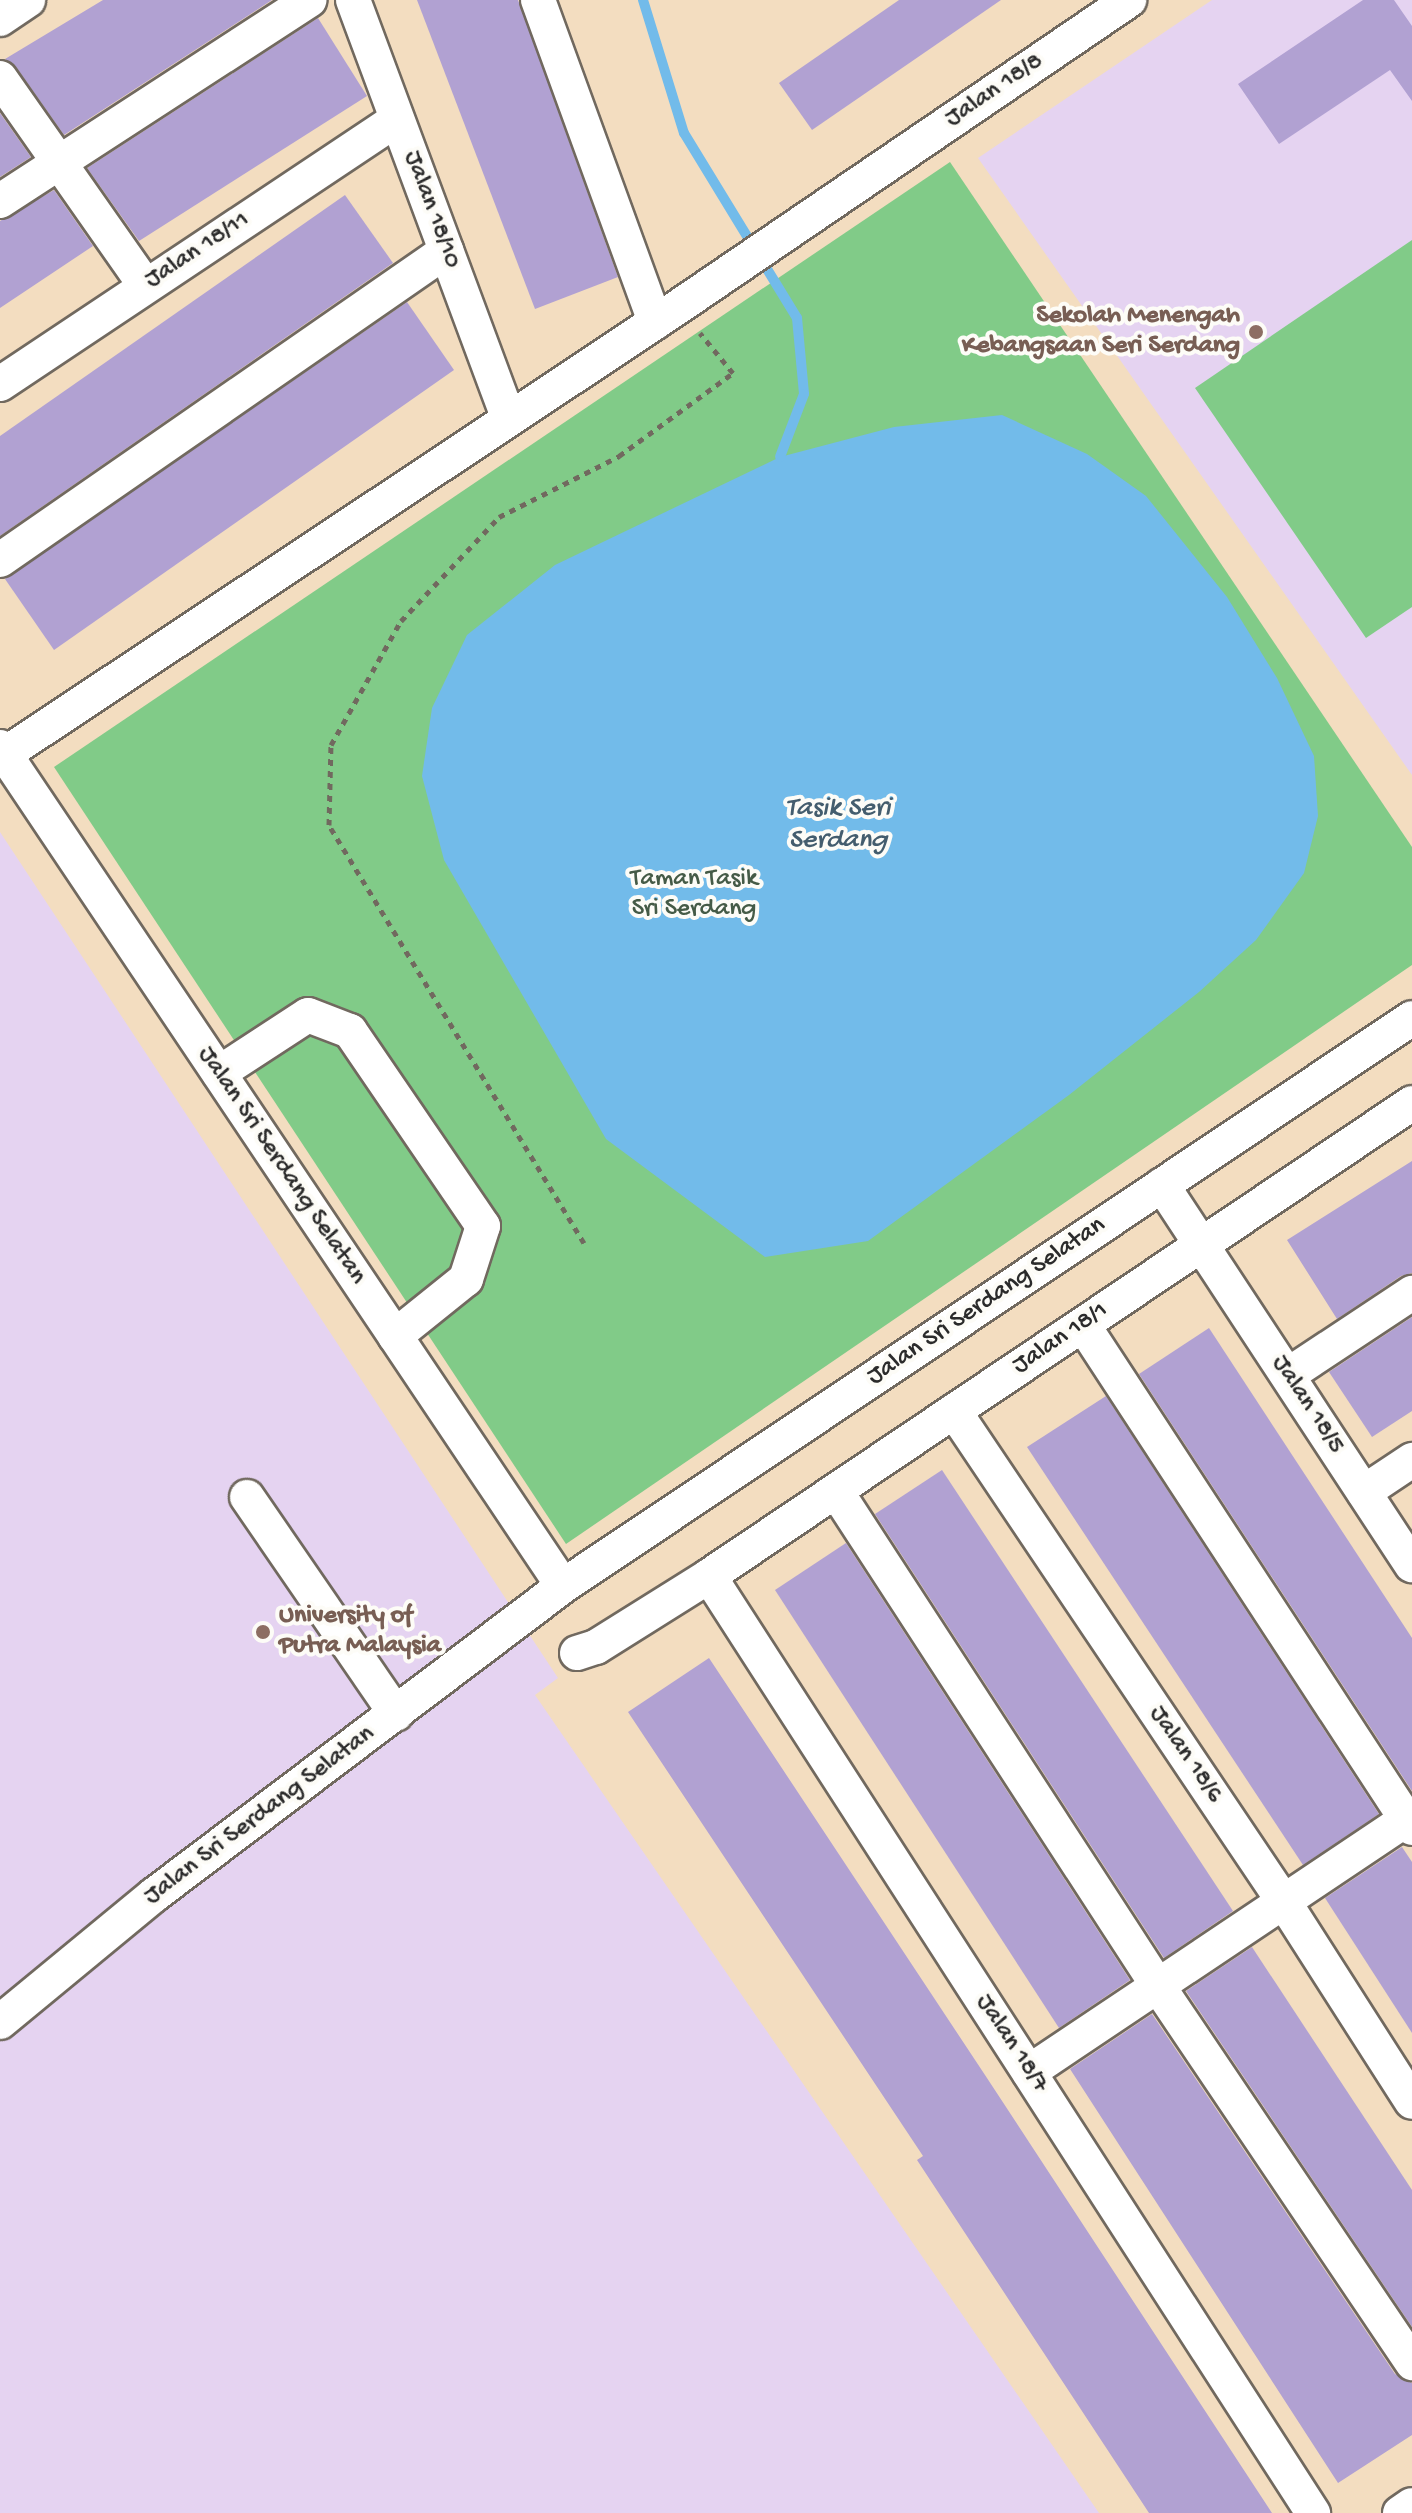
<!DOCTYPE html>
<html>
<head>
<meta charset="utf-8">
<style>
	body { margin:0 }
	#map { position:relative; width:1412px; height:2513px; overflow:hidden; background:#f3ddc0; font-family:"Gochi Hand",sans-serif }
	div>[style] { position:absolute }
	.built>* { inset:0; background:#e5d3f1 }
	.green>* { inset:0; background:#81cb88 }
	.water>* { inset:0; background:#72bbea }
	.stream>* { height:10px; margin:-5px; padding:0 5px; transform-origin:5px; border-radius:5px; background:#72bbea }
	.building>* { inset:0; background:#b1a1d2 }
	.path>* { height:5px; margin-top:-2.5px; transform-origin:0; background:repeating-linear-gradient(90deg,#71695f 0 6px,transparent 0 12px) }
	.roads { filter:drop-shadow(2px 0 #71695f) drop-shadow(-2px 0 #71695f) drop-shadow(0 2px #71695f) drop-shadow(0 -2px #71695f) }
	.minor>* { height:34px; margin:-17px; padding:0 17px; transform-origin:17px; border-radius:17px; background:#fff }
	.dots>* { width:22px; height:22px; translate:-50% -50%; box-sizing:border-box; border:4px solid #fdfcf7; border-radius:50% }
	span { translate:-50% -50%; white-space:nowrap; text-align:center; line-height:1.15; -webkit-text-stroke:8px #fdfcf7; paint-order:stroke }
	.street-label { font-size:26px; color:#2b2b2b }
	.education-label { font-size:26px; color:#785e54; font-weight:700 }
	.right { translate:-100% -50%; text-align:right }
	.left { translate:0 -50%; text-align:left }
	.park-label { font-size:26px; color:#455b47 }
	.water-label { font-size:28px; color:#445d6e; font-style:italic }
</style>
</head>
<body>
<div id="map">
	<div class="built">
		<div style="clip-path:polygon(1212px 0,1412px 0,1412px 775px,978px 158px)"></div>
		<div style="clip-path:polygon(0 832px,558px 1678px,535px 1695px,1099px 2513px,0 2513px)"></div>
	</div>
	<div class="green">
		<div style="clip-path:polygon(950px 162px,1412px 847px,1412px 965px,566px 1544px,54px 767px)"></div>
		<div style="clip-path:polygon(1412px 240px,1412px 607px,1366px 638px,1195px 388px)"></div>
	</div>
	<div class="water">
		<div style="clip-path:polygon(1002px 415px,1087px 454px,1146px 496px,1227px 597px,1277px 678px,1314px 756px,1318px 816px,1304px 873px,1256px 940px,1199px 992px,1069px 1095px,868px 1241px,765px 1257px,606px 1139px,444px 860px,422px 776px,432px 708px,467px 635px,555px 565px,780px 457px,894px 427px)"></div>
	</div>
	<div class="stream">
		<div style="left:643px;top:0;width:139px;rotate:72.9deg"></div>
		<div style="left:684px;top:133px;width:217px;rotate:58.6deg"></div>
		<div style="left:797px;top:318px;width:76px;rotate:84.7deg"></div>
		<div style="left:804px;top:394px;width:67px;rotate:110.9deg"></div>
	</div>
	<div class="building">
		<div style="clip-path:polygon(103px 0,272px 0,64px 135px,16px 67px,5px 59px)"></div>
		<div style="clip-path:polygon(417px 0,518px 0,618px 277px,535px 309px)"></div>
		<div style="clip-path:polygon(899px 0,1001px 0,812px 130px,779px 83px)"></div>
		<div style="clip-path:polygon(1363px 0,1394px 0,1412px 26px,1412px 101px,1390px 70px,1279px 144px,1238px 84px)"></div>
		<div style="clip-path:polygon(318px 18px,367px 96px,139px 241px,87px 168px)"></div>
		<div style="clip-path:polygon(0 113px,31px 157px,0 177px)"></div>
		<div style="clip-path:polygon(54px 190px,93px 246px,0 308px,0 221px)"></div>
		<div style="clip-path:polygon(345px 195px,393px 263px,0 536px,0 436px)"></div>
		<div style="clip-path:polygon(407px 302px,454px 370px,54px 650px,5px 579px)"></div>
		<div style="clip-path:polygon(1412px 1161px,1412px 1273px,1401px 1276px,1337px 1319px,1287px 1240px)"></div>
		<div style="clip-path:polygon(1412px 1317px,1412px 1411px,1372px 1437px,1329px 1372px)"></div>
		<div style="clip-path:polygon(1209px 1328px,1412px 1638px,1412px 1791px,1139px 1374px)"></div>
		<div style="clip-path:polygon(1106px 1396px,1379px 1814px,1303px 1865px,1027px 1447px)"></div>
		<div style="clip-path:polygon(942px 1470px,1233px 1911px,1164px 1958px,875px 1514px)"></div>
		<div style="clip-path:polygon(846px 1543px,1130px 1980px,1059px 2028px,775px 1590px)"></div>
		<div style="clip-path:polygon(709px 1658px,985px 2075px,1272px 2513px,1149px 2513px,917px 2160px,923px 2156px,628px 1712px)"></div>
		<div style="clip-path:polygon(1402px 1847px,1412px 1862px,1412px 2033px,1325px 1898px)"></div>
		<div style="clip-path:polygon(1252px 1947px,1412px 2190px,1412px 2327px,1186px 1991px)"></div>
		<div style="clip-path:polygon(1152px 2014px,1395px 2374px,1412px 2383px,1412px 2435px,1338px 2483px,1070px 2069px)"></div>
	</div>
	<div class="path">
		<div style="left:584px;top:1243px;width:490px;rotate:-121.4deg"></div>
		<div style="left:329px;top:825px;width:80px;rotate:-88.6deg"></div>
		<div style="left:331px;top:745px;width:142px;rotate:-60.6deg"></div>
		<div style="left:401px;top:621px;width:143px;rotate:-46.7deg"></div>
		<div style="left:499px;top:517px;width:135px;rotate:-26.9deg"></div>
		<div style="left:619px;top:456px;width:141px;rotate:-36.1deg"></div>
		<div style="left:733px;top:373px;width:52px;rotate:-129.5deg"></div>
	</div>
	<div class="roads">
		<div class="minor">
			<div style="left:353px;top:0;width:447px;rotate:69.6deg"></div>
			<div style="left:538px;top:0;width:343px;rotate:70deg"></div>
			<div style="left:0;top:19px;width:34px;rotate:-34deg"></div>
			<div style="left:0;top:78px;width:253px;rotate:55deg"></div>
			<div style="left:0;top:201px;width:369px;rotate:-33deg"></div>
			<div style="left:0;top:384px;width:477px;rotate:-33.7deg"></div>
			<div style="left:0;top:560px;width:543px;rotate:-34.72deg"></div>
			<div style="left:0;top:747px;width:1010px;rotate:56.14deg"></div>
			<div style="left:5px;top:754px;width:808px;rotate:-33.59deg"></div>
			<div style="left:678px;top:307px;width:546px;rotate:-34.24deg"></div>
			<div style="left:219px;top:1073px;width:106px;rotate:-33.1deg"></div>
			<div style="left:308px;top:1015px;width:45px;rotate:20.9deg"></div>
			<div style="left:350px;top:1031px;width:236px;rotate:55.7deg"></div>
			<div style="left:483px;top:1226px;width:56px;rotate:107.8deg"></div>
			<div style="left:466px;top:1279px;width:91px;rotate:141.2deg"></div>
			<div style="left:1162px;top:1185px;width:455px;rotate:56.7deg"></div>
			<div style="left:1083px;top:1325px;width:601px;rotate:56.81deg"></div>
			<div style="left:1288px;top:1375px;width:149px;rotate:-33.5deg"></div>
			<div style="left:954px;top:1411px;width:592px;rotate:56.1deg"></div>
			<div style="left:1284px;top:1902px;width:237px;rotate:57.4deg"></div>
			<div style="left:836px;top:1491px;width:591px;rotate:56.96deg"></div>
			<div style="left:1158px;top:1986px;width:455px;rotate:56deg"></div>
			<div style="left:1364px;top:1492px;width:58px;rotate:-33.7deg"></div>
			<div style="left:247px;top:1497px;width:263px;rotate:55.5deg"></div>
			<div style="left:709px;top:1576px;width:1115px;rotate:57.19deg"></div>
			<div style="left:577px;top:1653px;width:20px;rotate:-18deg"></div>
			<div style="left:596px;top:1647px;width:133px;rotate:-32.1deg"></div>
			<div style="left:709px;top:1576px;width:847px;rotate:-33.93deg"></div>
			<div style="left:0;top:2022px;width:200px;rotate:-39.5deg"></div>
			<div style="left:154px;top:1895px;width:513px;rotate:-37.07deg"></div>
			<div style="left:563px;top:1586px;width:1021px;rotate:-33.78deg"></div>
			<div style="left:1029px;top:2072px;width:461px;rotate:-33.8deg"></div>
			<div style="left:1400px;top:2513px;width:14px;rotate:-34deg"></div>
		</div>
	</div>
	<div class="dots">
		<div style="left:1256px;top:332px;background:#8d6e63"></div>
		<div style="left:263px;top:1632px;background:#8d6e63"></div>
	</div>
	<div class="street-label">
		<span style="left:995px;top:91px;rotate:-34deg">Jalan 18/8</span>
		<span style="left:431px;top:210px;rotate:70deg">Jalan 18/10</span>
		<span style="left:198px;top:251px;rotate:-33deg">Jalan 18/11</span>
		<span style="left:281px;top:1166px;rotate:56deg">Jalan Sri Serdang Selatan</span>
		<span style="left:987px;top:1302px;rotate:-34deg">Jalan Sri Serdang Selatan</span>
		<span style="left:1061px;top:1339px;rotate:-34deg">Jalan 18/1</span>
		<span style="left:1307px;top:1405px;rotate:57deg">Jalan 18/5</span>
		<span style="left:1185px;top:1755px;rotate:56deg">Jalan 18/6</span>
		<span style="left:260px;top:1816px;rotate:-37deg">Jalan Sri Serdang Selatan</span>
		<span style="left:1011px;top:2044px;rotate:57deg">Jalan 18/7</span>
	</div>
	<div class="education-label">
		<span class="right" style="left:1240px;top:332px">Sekolah Menengah<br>Kebangsaan Seri Serdang</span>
		<span class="left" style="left:279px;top:1632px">University of<br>Putra Malaysia</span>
	</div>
	<div class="park-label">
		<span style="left:694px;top:895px">Taman Tasik<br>Sri Serdang</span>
	</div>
	<div class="water-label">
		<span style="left:838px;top:825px">Tasik Seri<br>Serdang</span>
	</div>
</div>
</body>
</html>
